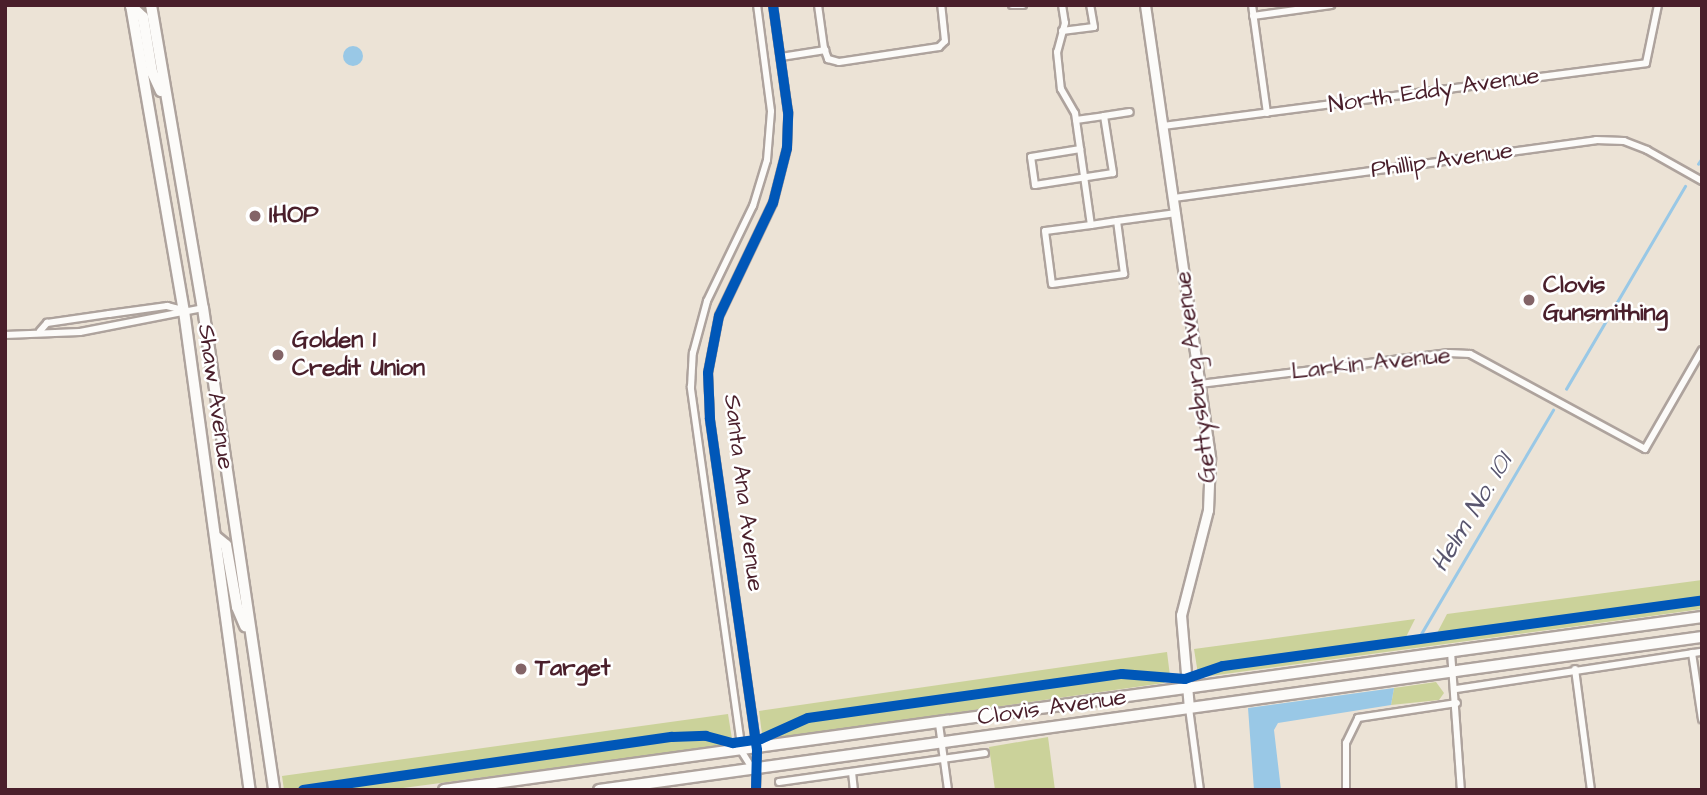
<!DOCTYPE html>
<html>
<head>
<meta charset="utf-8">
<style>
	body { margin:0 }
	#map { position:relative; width:1707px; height:795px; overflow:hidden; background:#ece3d6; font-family:"Architects Daughter",sans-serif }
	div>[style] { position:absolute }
	.green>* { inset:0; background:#cbd29a }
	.water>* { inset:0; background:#99c8e6 }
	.round { border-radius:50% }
	.stream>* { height:2.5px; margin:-1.25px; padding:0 1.25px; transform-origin:1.25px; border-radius:1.25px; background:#99c8e6 }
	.roads { filter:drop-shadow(2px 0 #aea39d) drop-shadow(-2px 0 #aea39d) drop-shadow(0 2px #aea39d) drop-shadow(0 -2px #aea39d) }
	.street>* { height:6px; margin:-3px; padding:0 3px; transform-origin:3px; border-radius:3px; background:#fcfbf9 }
	.secondary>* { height:9px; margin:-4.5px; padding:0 4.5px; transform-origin:4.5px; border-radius:4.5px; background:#fcfbf9 }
	.primary>* { height:10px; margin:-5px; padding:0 5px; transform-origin:5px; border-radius:5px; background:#fcfbf9 }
	.cycleway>* { height:10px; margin:-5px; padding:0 5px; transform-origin:5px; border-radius:5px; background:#0057b8 }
	.dots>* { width:19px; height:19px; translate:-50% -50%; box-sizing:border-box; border:4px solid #fff; border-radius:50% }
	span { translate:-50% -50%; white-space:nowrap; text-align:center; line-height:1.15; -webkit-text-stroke:5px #fff; paint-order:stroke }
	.street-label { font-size:24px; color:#4a1f2b }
	.poi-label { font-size:24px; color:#4a1f2b; font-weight:700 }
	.left { translate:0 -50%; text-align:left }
	.water-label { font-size:26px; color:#59566f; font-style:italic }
	.frame { position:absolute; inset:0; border:7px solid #4a1f2b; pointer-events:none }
</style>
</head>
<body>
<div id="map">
	<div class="green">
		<div style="clip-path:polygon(1702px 580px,1702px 609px,1203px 677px,1198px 674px,1194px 649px,1415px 619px,1405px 639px,1436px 635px,1447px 614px)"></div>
		<div style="clip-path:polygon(1167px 652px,1170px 676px,1164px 683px,769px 739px,762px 734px,759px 711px)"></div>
		<div style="clip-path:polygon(1436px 682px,1444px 693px,1439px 700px,1391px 705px,1394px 688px)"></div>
		<div style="clip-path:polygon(728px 714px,732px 739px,726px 745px,388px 790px,284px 790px,282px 776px)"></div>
		<div style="clip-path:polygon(1048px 737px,1055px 790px,995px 790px,989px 747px)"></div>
	</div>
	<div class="water">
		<div class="round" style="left:343px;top:46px;width:20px;height:20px"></div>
		<div style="clip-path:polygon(1394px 688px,1391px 705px,1278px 723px,1274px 730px,1281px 790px,1254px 790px,1248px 708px)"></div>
	</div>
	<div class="stream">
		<div style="left:1698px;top:164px;width:7px;rotate:-56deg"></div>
		<div style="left:1566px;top:389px;width:235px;rotate:-59.6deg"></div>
		<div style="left:1421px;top:634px;width:260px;rotate:-59.5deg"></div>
	</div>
	<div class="roads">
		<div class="street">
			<div style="left:818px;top:5px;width:43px;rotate:82.1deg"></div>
			<div style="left:824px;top:48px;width:12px;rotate:70deg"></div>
			<div style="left:828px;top:59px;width:11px;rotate:15deg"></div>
			<div style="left:839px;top:62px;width:101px;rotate:-8.5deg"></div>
			<div style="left:939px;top:47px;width:8px;rotate:-45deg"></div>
			<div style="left:945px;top:41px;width:36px;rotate:-96deg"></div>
			<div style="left:1012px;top:5px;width:11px"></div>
			<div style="left:1062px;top:5px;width:18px;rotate:81deg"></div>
			<div style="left:1065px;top:23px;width:30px;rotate:105deg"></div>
			<div style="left:1057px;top:52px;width:37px;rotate:84deg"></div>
			<div style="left:1061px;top:89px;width:28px;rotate:60deg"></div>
			<div style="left:1075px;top:113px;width:113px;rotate:81.9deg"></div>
			<div style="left:1091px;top:225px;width:46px;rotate:172.6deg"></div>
			<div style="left:1045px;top:231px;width:53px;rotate:82.5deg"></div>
			<div style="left:1052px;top:284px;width:73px;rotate:-7.9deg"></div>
			<div style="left:1124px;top:274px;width:53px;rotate:-97.5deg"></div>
			<div style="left:1117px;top:221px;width:60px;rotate:-7.7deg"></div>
			<div style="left:1252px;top:5px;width:109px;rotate:82.1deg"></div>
			<div style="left:1253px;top:16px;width:79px;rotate:-8deg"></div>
			<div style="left:1062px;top:31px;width:32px;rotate:-7deg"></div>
			<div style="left:1094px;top:27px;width:22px;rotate:-100deg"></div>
			<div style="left:781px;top:57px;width:45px;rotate:-9deg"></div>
			<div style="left:1104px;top:116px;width:26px;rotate:-9deg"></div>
			<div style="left:1076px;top:120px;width:28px;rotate:-8deg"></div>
			<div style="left:1104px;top:116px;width:58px;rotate:81deg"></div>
			<div style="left:1113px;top:173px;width:79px;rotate:171.3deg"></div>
			<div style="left:1035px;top:185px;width:28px;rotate:-98deg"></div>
			<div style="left:1031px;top:157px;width:50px;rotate:-9.3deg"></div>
			<div style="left:1163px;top:126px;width:487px;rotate:-7.4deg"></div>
			<div style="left:1646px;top:63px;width:59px;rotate:-78.3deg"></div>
			<div style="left:1174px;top:198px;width:426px;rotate:-7.8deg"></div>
			<div style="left:1596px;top:140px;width:28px;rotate:2deg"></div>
			<div style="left:1624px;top:141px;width:25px;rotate:21deg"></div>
			<div style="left:1647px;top:150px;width:63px;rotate:29.4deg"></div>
			<div style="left:1091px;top:225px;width:26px;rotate:-9deg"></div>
			<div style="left:40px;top:331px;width:11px;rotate:-49deg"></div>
			<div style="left:47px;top:323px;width:63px;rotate:-8.3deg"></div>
			<div style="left:109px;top:314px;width:59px;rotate:-7.9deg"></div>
			<div style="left:167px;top:306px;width:16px;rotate:14deg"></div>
			<div style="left:5px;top:335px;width:75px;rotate:-2.3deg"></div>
			<div style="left:80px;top:332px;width:125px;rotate:-11deg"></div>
			<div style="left:1200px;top:384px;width:251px;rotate:-7.1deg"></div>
			<div style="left:1449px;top:353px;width:21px;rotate:3deg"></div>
			<div style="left:1470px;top:354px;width:199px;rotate:28.5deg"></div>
			<div style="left:1645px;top:449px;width:114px;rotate:-60.1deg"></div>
			<div style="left:1451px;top:652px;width:138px;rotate:85.9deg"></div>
			<div style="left:1692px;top:653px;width:67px;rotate:81.4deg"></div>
			<div style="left:1575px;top:669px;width:122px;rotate:82.5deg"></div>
			<div style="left:1456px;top:689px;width:249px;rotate:-8.6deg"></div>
			<div style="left:1189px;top:708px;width:83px;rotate:82.4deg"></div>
			<div style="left:939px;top:724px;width:67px;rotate:82.2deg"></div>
			<div style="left:752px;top:768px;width:19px;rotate:-122deg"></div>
			<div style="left:742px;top:752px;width:369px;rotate:-98deg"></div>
			<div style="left:691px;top:387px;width:34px;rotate:-87deg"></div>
			<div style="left:693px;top:353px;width:54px;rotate:-74.9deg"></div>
			<div style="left:707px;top:301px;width:106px;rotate:-64.2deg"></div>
			<div style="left:753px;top:206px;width:48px;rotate:-73.1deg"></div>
			<div style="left:767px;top:160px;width:49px;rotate:-85.3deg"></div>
			<div style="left:771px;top:111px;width:107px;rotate:-97.5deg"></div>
			<div style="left:852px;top:772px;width:18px;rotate:84deg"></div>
			<div style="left:779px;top:782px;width:208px;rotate:-8deg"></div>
			<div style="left:756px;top:790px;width:40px;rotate:-88.6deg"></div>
			<div style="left:757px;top:750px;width:335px;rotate:-98.1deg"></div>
			<div style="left:710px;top:418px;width:45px;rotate:-92.5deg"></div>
			<div style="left:708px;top:373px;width:58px;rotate:-79.1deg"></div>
			<div style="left:719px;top:316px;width:125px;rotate:-64.5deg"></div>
			<div style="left:773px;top:203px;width:57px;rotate:-75.7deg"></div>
			<div style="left:787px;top:148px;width:36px;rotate:-88deg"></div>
			<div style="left:788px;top:112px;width:108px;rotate:-98deg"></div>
			<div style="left:1346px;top:790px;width:47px;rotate:-90deg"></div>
			<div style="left:1346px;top:743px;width:28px;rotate:-64deg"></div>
			<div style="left:1358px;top:718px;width:100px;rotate:-8.6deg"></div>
		</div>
		<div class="secondary">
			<div style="left:1145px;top:5px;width:458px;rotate:81.8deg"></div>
			<div style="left:1210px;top:458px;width:52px;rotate:92.2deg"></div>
			<div style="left:1208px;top:510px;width:108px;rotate:104.4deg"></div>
			<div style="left:1181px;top:615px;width:93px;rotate:85.1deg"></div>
		</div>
		<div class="primary">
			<div style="left:131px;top:5px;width:311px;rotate:80.2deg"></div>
			<div style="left:184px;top:311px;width:484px;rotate:82.2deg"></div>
			<div style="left:151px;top:5px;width:307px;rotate:80.3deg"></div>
			<div style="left:203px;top:308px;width:487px;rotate:81.6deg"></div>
			<div style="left:131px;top:6px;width:16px;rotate:43deg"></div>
			<div style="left:143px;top:17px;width:56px;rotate:80.7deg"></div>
			<div style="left:152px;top:72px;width:21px;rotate:65deg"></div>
			<div style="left:216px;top:537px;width:13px;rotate:39deg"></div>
			<div style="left:226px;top:545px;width:63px;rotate:79.9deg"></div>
			<div style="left:237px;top:607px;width:21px;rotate:67deg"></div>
			<div style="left:444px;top:790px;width:1270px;rotate:-7.83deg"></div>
			<div style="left:599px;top:790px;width:1114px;rotate:-7.9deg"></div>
		</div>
	</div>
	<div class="cycleway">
		<div style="left:303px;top:790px;width:373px;rotate:-8.2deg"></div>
		<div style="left:672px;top:737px;width:34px;rotate:-2deg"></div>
		<div style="left:706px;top:736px;width:28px;rotate:15deg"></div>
		<div style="left:733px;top:743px;width:28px;rotate:-8deg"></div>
		<div style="left:761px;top:739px;width:51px;rotate:-24.1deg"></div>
		<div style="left:808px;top:718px;width:317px;rotate:-8deg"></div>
		<div style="left:1122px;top:674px;width:63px;rotate:4.5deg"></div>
		<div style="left:1185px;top:679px;width:40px;rotate:-18.9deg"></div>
		<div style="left:1223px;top:666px;width:484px;rotate:-7.8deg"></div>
		<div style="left:756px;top:790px;width:40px;rotate:-88.6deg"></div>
		<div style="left:757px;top:750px;width:335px;rotate:-98.1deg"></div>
		<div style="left:710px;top:418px;width:45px;rotate:-92.5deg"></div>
		<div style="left:708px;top:373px;width:58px;rotate:-79.1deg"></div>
		<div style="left:719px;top:316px;width:125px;rotate:-64.5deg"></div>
		<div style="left:773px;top:203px;width:57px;rotate:-75.7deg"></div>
		<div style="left:787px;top:148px;width:36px;rotate:-88deg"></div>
		<div style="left:788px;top:112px;width:108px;rotate:-98deg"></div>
	</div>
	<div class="dots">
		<div style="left:255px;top:216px;background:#836467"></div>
		<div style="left:1529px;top:300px;background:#836467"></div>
		<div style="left:278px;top:355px;background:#836467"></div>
		<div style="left:521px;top:669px;background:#836467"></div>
	</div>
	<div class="street-label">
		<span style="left:1434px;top:91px;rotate:-8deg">North Eddy Avenue</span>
		<span style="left:1442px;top:161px;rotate:-8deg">Phillip Avenue</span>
		<span style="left:1371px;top:364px;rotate:-6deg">Larkin Avenue</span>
		<span style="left:1196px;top:377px;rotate:-97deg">Gettysburg Avenue</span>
		<span style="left:215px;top:397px;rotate:82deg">Shaw Avenue</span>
		<span style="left:743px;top:493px;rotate:83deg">Santa Ana Avenue</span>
		<span style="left:1052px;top:708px;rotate:-8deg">Clovis Avenue</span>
	</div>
	<div class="poi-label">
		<span class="left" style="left:269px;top:216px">IHOP</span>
		<span class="left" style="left:1543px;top:300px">Clovis<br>Gunsmithing</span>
		<span class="left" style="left:292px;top:355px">Golden 1<br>Credit Union</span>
		<span class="left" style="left:535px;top:669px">Target</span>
	</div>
	<div class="water-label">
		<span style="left:1472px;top:513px;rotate:-59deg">Helm No. 101</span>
	</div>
	<div class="frame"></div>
</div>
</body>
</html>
